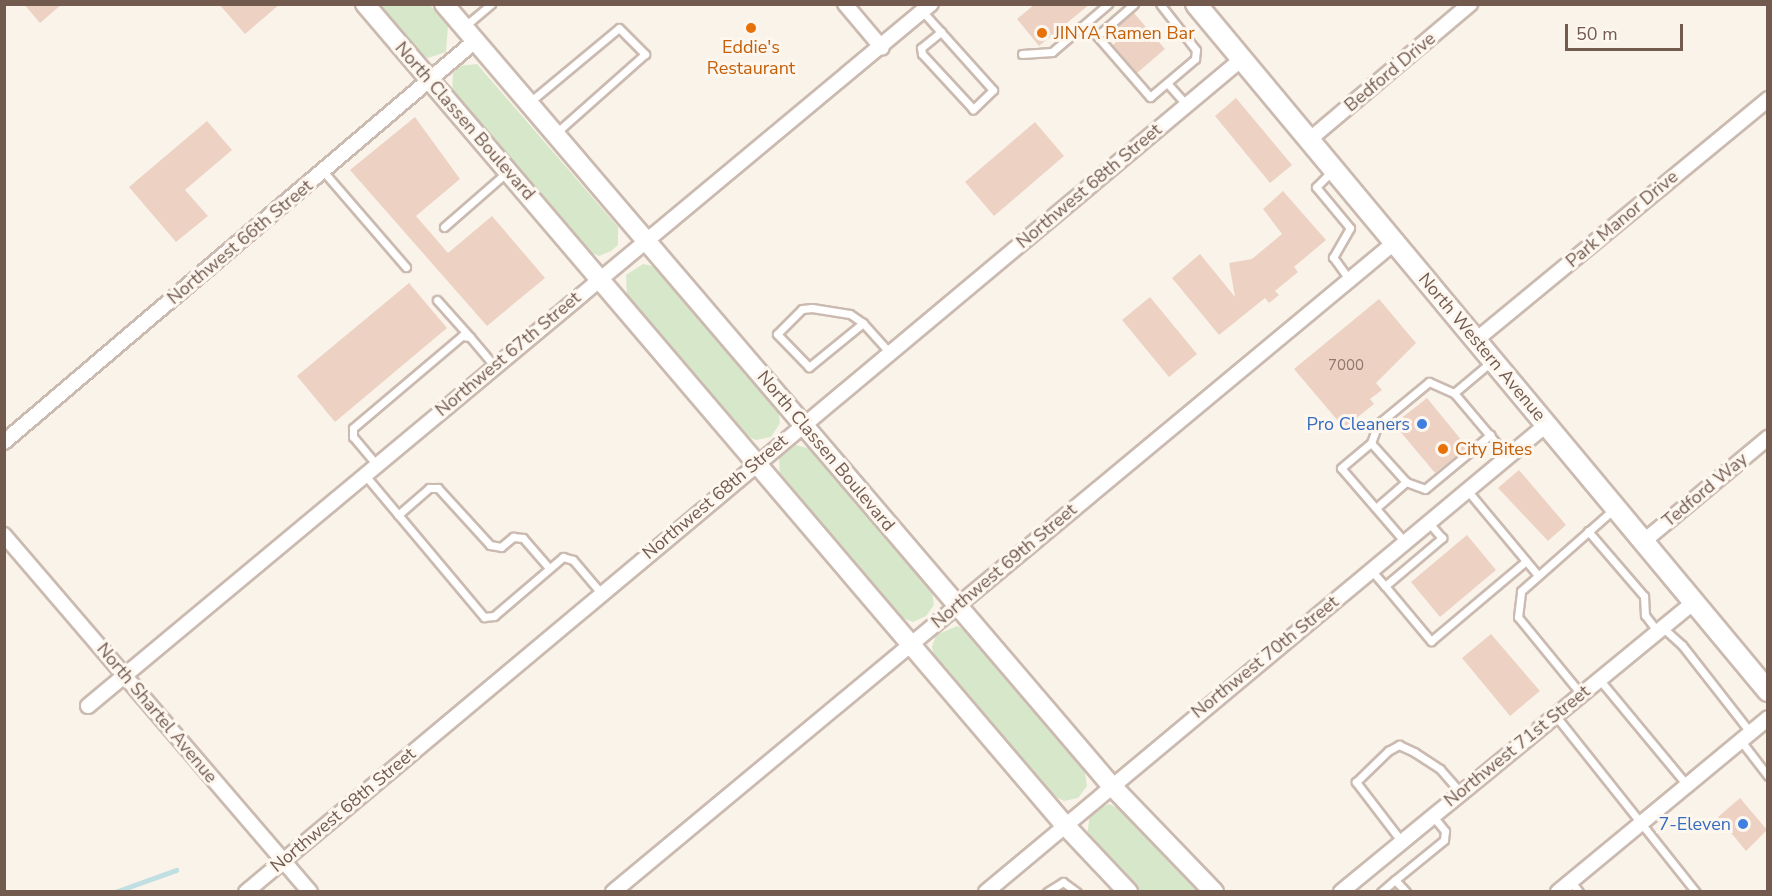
<!DOCTYPE html>
<html>
<head>
<meta charset="utf-8">
<style>
	body { margin:0 }
	#map { position:relative; width:1772px; height:896px; overflow:hidden; background:#faf3e9; font-family:"Nunito Sans",sans-serif }
	div>[style] { position:absolute }
	.green>* { inset:0; background:#d7e7c9 }
	.stream>* { height:4.5px; margin:-2.25px; padding:0 2.25px; transform-origin:2.25px; border-radius:2.25px; background:#bfdfe2 }
	.building>* { inset:0; background:#edd2c4 }
	.roads { filter:drop-shadow(2px 0 #cbbab0) drop-shadow(-2px 0 #cbbab0) drop-shadow(0 2px #cbbab0) drop-shadow(0 -2px #cbbab0) }
	.service>* { height:7px; margin:-3.5px; padding:0 3.5px; transform-origin:3.5px; border-radius:3.5px; background:#fff }
	.minor>* { height:14px; margin:-7px; padding:0 7px; transform-origin:7px; border-radius:7px; background:#fff }
	.tertiary>* { height:18px; margin:-9px; padding:0 9px; transform-origin:9px; border-radius:9px; background:#fff }
	.secondary>* { height:20px; margin:-10px; padding:0 10px; transform-origin:10px; border-radius:10px; background:#fff }
	.dots>* { width:16px; height:16px; translate:-50% -50%; box-sizing:border-box; border:3px solid #fdf7ef; border-radius:50% }
	span { translate:-50% -50%; white-space:nowrap; text-align:center; line-height:1.15; -webkit-text-stroke:6px #fdf7ef; paint-order:stroke }
	.number-label { font-size:15px; color:#91786c }
	.number-label span { -webkit-text-stroke-width:0 }
	.food-label { font-size:18px; color:#c56008 }
	.left { translate:0 -50%; text-align:left }
	.street-label { font-size:18px; color:#725a4f }
	.shop-label { font-size:18px; color:#366cbe }
	.right { translate:-100% -50%; text-align:right }
	.frame { position:absolute; inset:0; border:6px solid #725a4f; pointer-events:none }
	.scale { position:absolute; left:1565px; top:24px; width:118px; height:27px; box-sizing:border-box; border:3px solid #725a4f; border-top:0; padding-left:8px; font-size:18px; line-height:21px; white-space:nowrap; color:#725a4f; -webkit-text-stroke:4px #fdf7ef; paint-order:stroke }
</style>
</head>
<body>
<div id="map">
	<div class="green">
		<div style="clip-path:polygon(375px 5px,430px 5px,448px 26px,446px 52px,428px 58px,418px 54px)"></div>
		<div style="clip-path:polygon(477px 64px,618px 227px,618px 245px,611px 251px,599px 256px,585px 250px,452px 94px,453px 73px,459px 66px)"></div>
		<div style="clip-path:polygon(643px 264px,657px 267px,778px 407px,780px 423px,771px 437px,756px 440px,744px 435px,627px 296px,626px 275px)"></div>
		<div style="clip-path:polygon(796px 445px,815px 450px,931px 586px,934px 605px,926px 616px,913px 622px,898px 616px,780px 476px,779px 458px)"></div>
		<div style="clip-path:polygon(957px 626px,969px 632px,1084px 767px,1087px 786px,1078px 798px,1064px 801px,1050px 794px,935px 660px,932px 647px,936px 635px)"></div>
		<div style="clip-path:polygon(1109px 804px,1124px 811px,1201px 891px,1140px 891px,1087px 836px,1090px 813px)"></div>
	</div>
	<div class="stream">
		<div style="left:115px;top:892px;width:65px;rotate:-19.8deg"></div>
	</div>
	<div class="building">
		<div style="clip-path:polygon(24px 4px,62px 4px,40px 23px)"></div>
		<div style="clip-path:polygon(219px 4px,280px 4px,245px 34px)"></div>
		<div style="clip-path:polygon(1035px 4px,1090px 4px,1039px 46px,1017px 19px)"></div>
		<div style="clip-path:polygon(1133px 12px,1165px 49px,1137px 73px,1113px 45px,1120px 38px,1113px 30px)"></div>
		<div style="clip-path:polygon(1236px 98px,1292px 165px,1270px 183px,1215px 116px)"></div>
		<div style="clip-path:polygon(415px 117px,460px 179px,416px 216px,448px 253px,492px 216px,545px 278px,487px 326px,350px 170px)"></div>
		<div style="clip-path:polygon(207px 121px,232px 150px,185px 190px,208px 216px,176px 242px,129px 187px)"></div>
		<div style="clip-path:polygon(1035px 122px,1064px 156px,994px 216px,965px 182px)"></div>
		<div style="clip-path:polygon(1283px 191px,1326px 240px,1294px 267px,1298px 272px,1275px 291px,1279px 295px,1269px 303px,1265px 298px,1219px 335px,1172px 278px,1200px 254px,1235px 297px,1229px 263px,1252px 259px,1282px 234px,1263px 209px)"></div>
		<div style="clip-path:polygon(409px 283px,447px 328px,335px 422px,297px 376px)"></div>
		<div style="clip-path:polygon(1150px 297px,1197px 354px,1169px 377px,1122px 320px)"></div>
		<div style="clip-path:polygon(1379px 299px,1416px 343px,1376px 383px,1382px 390px,1370px 399px,1374px 404px,1344px 428px,1294px 369px)"></div>
		<div style="clip-path:polygon(1427px 398px,1467px 447px,1435px 473px,1394px 424px)"></div>
		<div style="clip-path:polygon(1519px 470px,1566px 525px,1548px 541px,1498px 488px)"></div>
		<div style="clip-path:polygon(1467px 535px,1496px 570px,1440px 617px,1411px 582px)"></div>
		<div style="clip-path:polygon(1491px 634px,1540px 691px,1510px 716px,1462px 658px)"></div>
		<div style="clip-path:polygon(1740px 798px,1767px 830px,1746px 851px,1718px 817px)"></div>
	</div>
	<div class="roads">
		<div class="service">
			<div style="left:1134px;top:4px;width:49px;rotate:139.1deg"></div>
			<div style="left:1097px;top:36px;width:81px;rotate:49deg"></div>
			<div style="left:1150px;top:97px;width:59px;rotate:-40.2deg"></div>
			<div style="left:1195px;top:59px;width:9px;rotate:-84deg"></div>
			<div style="left:1196px;top:50px;width:58px;rotate:-128deg"></div>
			<div style="left:923px;top:12px;width:27px;rotate:48deg"></div>
			<div style="left:941px;top:32px;width:78px;rotate:48.1deg"></div>
			<div style="left:993px;top:90px;width:28px;rotate:136deg"></div>
			<div style="left:973px;top:109px;width:75px;rotate:-132.8deg"></div>
			<div style="left:922px;top:54px;width:6px;rotate:-99deg"></div>
			<div style="left:921px;top:48px;width:26px;rotate:-39deg"></div>
			<div style="left:465px;top:26px;width:34px;rotate:-40deg"></div>
			<div style="left:1022px;top:54px;width:30px;rotate:-4deg"></div>
			<div style="left:1052px;top:52px;width:74px;rotate:-40.6deg"></div>
			<div style="left:1167px;top:83px;width:30px;rotate:48deg"></div>
			<div style="left:531px;top:101px;width:114px;rotate:-39.7deg"></div>
			<div style="left:619px;top:28px;width:37px;rotate:45deg"></div>
			<div style="left:645px;top:54px;width:120px;rotate:138.4deg"></div>
			<div style="left:1333px;top:170px;width:24px;rotate:135deg"></div>
			<div style="left:1316px;top:187px;width:53px;rotate:50.3deg"></div>
			<div style="left:1350px;top:228px;width:34px;rotate:120deg"></div>
			<div style="left:1333px;top:257px;width:29px;rotate:54deg"></div>
			<div style="left:323px;top:171px;width:127px;rotate:49.2deg"></div>
			<div style="left:444px;top:227px;width:82px;rotate:-41.1deg"></div>
			<div style="left:437px;top:300px;width:50px;rotate:48.3deg"></div>
			<div style="left:863px;top:323px;width:70px;rotate:140.8deg"></div>
			<div style="left:809px;top:367px;width:46px;rotate:-134.1deg"></div>
			<div style="left:777px;top:334px;width:35px;rotate:-45deg"></div>
			<div style="left:802px;top:309px;width:10px;rotate:-6deg"></div>
			<div style="left:812px;top:308px;width:38px;rotate:9deg"></div>
			<div style="left:850px;top:314px;width:16px;rotate:35deg"></div>
			<div style="left:863px;top:323px;width:39px;rotate:48deg"></div>
			<div style="left:1454px;top:393px;width:48px;rotate:-40deg"></div>
			<div style="left:1371px;top:443px;width:52px;rotate:48.1deg"></div>
			<div style="left:1406px;top:482px;width:20px;rotate:20deg"></div>
			<div style="left:1425px;top:489px;width:85px;rotate:-39.7deg"></div>
			<div style="left:376px;top:464px;width:35px;rotate:-130deg"></div>
			<div style="left:353px;top:437px;width:9px;rotate:-90deg"></div>
			<div style="left:353px;top:428px;width:143px;rotate:-40.2deg"></div>
			<div style="left:462px;top:336px;width:8px;rotate:7deg"></div>
			<div style="left:470px;top:337px;width:38px;rotate:50deg"></div>
			<div style="left:364px;top:474px;width:187px;rotate:50deg"></div>
			<div style="left:484px;top:617px;width:10px;rotate:-6deg"></div>
			<div style="left:494px;top:616px;width:91px;rotate:-40.5deg"></div>
			<div style="left:563px;top:557px;width:10px;rotate:17deg"></div>
			<div style="left:573px;top:560px;width:43px;rotate:49.7deg"></div>
			<div style="left:1467px;top:490px;width:109px;rotate:50.2deg"></div>
			<div style="left:1376px;top:508px;width:40px;rotate:-41deg"></div>
			<div style="left:398px;top:515px;width:41px;rotate:-41.1deg"></div>
			<div style="left:429px;top:488px;width:9px"></div>
			<div style="left:438px;top:488px;width:77px;rotate:47.6deg"></div>
			<div style="left:490px;top:545px;width:11px;rotate:10deg"></div>
			<div style="left:501px;top:547px;width:16px;rotate:-40deg"></div>
			<div style="left:513px;top:537px;width:10px;rotate:6deg"></div>
			<div style="left:523px;top:538px;width:40px;rotate:49deg"></div>
			<div style="left:1588px;top:531px;width:86px;rotate:49.3deg"></div>
			<div style="left:1644px;top:596px;width:19px;rotate:87deg"></div>
			<div style="left:1645px;top:615px;width:20px;rotate:53deg"></div>
			<div style="left:1404px;top:541px;width:96px;rotate:-130.8deg"></div>
			<div style="left:1341px;top:468px;width:39px;rotate:-40deg"></div>
			<div style="left:1371px;top:443px;width:20px;rotate:-70deg"></div>
			<div style="left:1378px;top:424px;width:66px;rotate:-39.5deg"></div>
			<div style="left:1429px;top:382px;width:27px;rotate:24deg"></div>
			<div style="left:1454px;top:393px;width:84px;rotate:49.8deg"></div>
			<div style="left:1371px;top:570px;width:21px;rotate:49deg"></div>
			<div style="left:1385px;top:586px;width:75px;rotate:-40.1deg"></div>
			<div style="left:1442px;top:538px;width:21px;rotate:-131deg"></div>
			<div style="left:1385px;top:586px;width:72px;rotate:50.1deg"></div>
			<div style="left:1431px;top:641px;width:124px;rotate:-40.1deg"></div>
			<div style="left:1662px;top:627px;width:27px;rotate:42deg"></div>
			<div style="left:1682px;top:645px;width:110px;rotate:52deg"></div>
			<div style="left:1599px;top:679px;width:138px;rotate:50.3deg"></div>
			<div style="left:1581px;top:694px;width:99px;rotate:-129.3deg"></div>
			<div style="left:1518px;top:617px;width:26px;rotate:-83deg"></div>
			<div style="left:1521px;top:591px;width:123px;rotate:-41.4deg"></div>
			<div style="left:1555px;top:715px;width:226px;rotate:51.5deg"></div>
			<div style="left:1741px;top:741px;width:44px;rotate:52.4deg"></div>
			<div style="left:1402px;top:842px;width:76px;rotate:-127.5deg"></div>
			<div style="left:1356px;top:782px;width:45px;rotate:-44.1deg"></div>
			<div style="left:1388px;top:751px;width:13px;rotate:-29deg"></div>
			<div style="left:1399px;top:745px;width:17px;rotate:25deg"></div>
			<div style="left:1414px;top:752px;width:31px;rotate:33deg"></div>
			<div style="left:1440px;top:769px;width:32px;rotate:49deg"></div>
			<div style="left:1395px;top:880px;width:63px;rotate:-39.2deg"></div>
			<div style="left:1444px;top:840px;width:9px;rotate:-84deg"></div>
			<div style="left:1445px;top:831px;width:19px;rotate:-129deg"></div>
			<div style="left:1571px;top:881px;width:14px;rotate:54deg"></div>
			<div style="left:1047px;top:892px;width:19px;rotate:-32deg"></div>
			<div style="left:1063px;top:882px;width:17px;rotate:36deg"></div>
			<div style="left:1381px;top:892px;width:18px;rotate:-41deg"></div>
			<div style="left:1395px;top:880px;width:16px;rotate:47deg"></div>
		</div>
		<div class="minor">
			<div style="left:845px;top:4px;width:57px;rotate:49.9deg"></div>
			<div style="left:1309px;top:140px;width:211px;rotate:-40.2deg"></div>
			<div style="left:1476px;top:340px;width:379px;rotate:-39.5deg"></div>
			<div style="left:4px;top:442px;width:619px;rotate:-40.41deg"></div>
			<div style="left:4px;top:535px;width:470px;rotate:49.4deg"></div>
			<div style="left:1643px;top:542px;width:163px;rotate:-39.8deg"></div>
			<div style="left:88px;top:706px;width:1097px;rotate:-39.79deg"></div>
			<div style="left:246px;top:892px;width:1298px;rotate:-39.91deg"></div>
			<div style="left:613px;top:892px;width:1017px;rotate:-39.73deg"></div>
			<div style="left:986px;top:892px;width:729px;rotate:-39.83deg"></div>
			<div style="left:1341px;top:892px;width:457px;rotate:-39.4deg"></div>
			<div style="left:1558px;top:892px;width:273px;rotate:-39.6deg"></div>
		</div>
		<div class="tertiary">
			<div style="left:365px;top:4px;width:1076px;rotate:49.56deg"></div>
			<div style="left:1063px;top:823px;width:95px;rotate:46.7deg"></div>
			<div style="left:444px;top:4px;width:1026px;rotate:49.51deg"></div>
			<div style="left:1110px;top:784px;width:150px;rotate:46.1deg"></div>
		</div>
		<div class="secondary">
			<div style="left:1196px;top:4px;width:894px;rotate:50.22deg"></div>
		</div>
	</div>
	<div class="dots">
		<div style="left:751px;top:28px;background:#e8710a"></div>
		<div style="left:1042px;top:33px;background:#e8710a"></div>
		<div style="left:1422px;top:424px;background:#3f7fe0"></div>
		<div style="left:1443px;top:449px;background:#e8710a"></div>
		<div style="left:1743px;top:824px;background:#3f7fe0"></div>
	</div>
	<div class="number-label">
		<span style="left:1346px;top:366px">7000</span>
	</div>
	<div class="food-label">
		<span class="left" style="left:1054px;top:33px">JINYA Ramen Bar</span>
		<span style="left:751px;top:58px">Eddie's<br>Restaurant</span>
		<span class="left" style="left:1455px;top:449px">City Bites</span>
	</div>
	<div class="street-label">
		<span style="left:1390px;top:72px;rotate:-40deg">Bedford Drive</span>
		<span style="left:465px;top:121px;rotate:49deg">North Classen Boulevard</span>
		<span style="left:1089px;top:186px;rotate:-40deg">Northwest 68th Street</span>
		<span style="left:1622px;top:219px;rotate:-40deg">Park Manor Drive</span>
		<span style="left:240px;top:242px;rotate:-40deg">Northwest 66th Street</span>
		<span style="left:1482px;top:347px;rotate:50deg">North Western Avenue</span>
		<span style="left:508px;top:354px;rotate:-40deg">Northwest 67th Street</span>
		<span style="left:826px;top:451px;rotate:50deg">North Classen Boulevard</span>
		<span style="left:1705px;top:490px;rotate:-40deg">Tedford Way</span>
		<span style="left:715px;top:497px;rotate:-40deg">Northwest 68th Street</span>
		<span style="left:1004px;top:566px;rotate:-40deg">Northwest 69th Street</span>
		<span style="left:1265px;top:657px;rotate:-39deg">Northwest 70th Street</span>
		<span style="left:157px;top:713px;rotate:50deg">North Shartel Avenue</span>
		<span style="left:1517px;top:746px;rotate:-39deg">Northwest 71st Street</span>
		<span style="left:343px;top:810px;rotate:-40deg">Northwest 68th Street</span>
	</div>
	<div class="shop-label">
		<span class="right" style="left:1410px;top:424px">Pro Cleaners</span>
		<span class="right" style="left:1731px;top:824px">7-Eleven</span>
	</div>
	<div class="frame"></div>
	<div class="scale">50 m</div>
</div>
</body>
</html>
